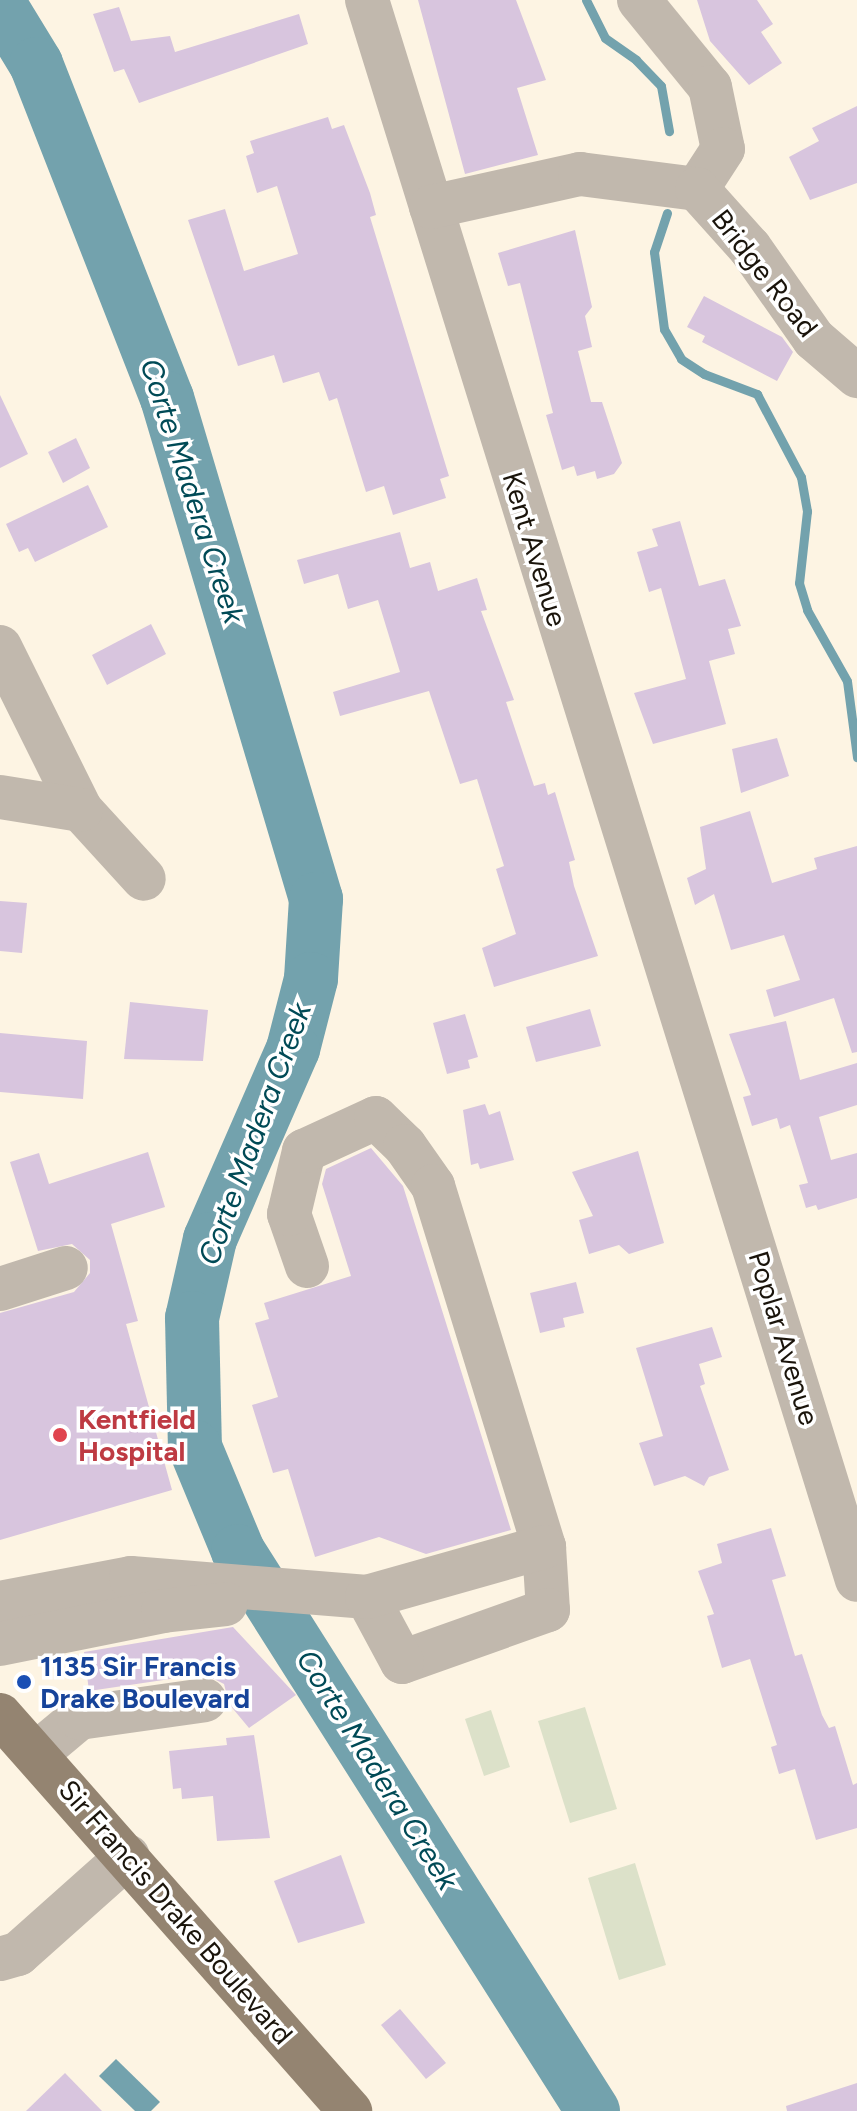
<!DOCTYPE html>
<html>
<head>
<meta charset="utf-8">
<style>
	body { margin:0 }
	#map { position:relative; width:857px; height:2111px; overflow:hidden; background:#fdf4e3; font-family:Figtree,sans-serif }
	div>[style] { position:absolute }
	.green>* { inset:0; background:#dce1c9 }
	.water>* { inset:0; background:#73a2ad }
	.stream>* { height:9px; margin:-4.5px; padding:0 4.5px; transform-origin:4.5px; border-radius:4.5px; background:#73a2ad }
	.river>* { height:54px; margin:-27px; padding:0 27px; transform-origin:27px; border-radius:27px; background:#73a2ad }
	.building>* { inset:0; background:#d8c5de }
	.minor>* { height:44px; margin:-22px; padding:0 22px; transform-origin:22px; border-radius:22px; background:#c1b8ad }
	.major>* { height:44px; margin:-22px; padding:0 22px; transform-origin:22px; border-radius:22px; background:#948471 }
	.dots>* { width:22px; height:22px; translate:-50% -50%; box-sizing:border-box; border:4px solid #fff; border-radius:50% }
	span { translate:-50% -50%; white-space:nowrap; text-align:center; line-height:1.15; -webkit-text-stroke:7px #fff; paint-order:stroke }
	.street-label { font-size:28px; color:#1a140b }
	.health-label { font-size:28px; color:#be3a42; font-weight:700 }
	.left { translate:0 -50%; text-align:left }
	.transit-label { font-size:28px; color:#164399; font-weight:700 }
	.water-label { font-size:30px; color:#004a56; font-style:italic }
</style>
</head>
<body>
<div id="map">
	<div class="green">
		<div style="clip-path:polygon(585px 1707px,617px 1809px,570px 1823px,538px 1721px)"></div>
		<div style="clip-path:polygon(491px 1710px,510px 1767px,484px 1776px,465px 1719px)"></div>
		<div style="clip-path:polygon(635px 1863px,666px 1965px,619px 1980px,588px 1878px)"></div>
	</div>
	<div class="water">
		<div style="clip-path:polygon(116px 2059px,160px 2102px,151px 2111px,135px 2111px,99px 2076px)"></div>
	</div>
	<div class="stream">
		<div style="left:586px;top:0;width:42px;rotate:63.4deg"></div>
		<div style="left:605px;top:38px;width:38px;rotate:35deg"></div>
		<div style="left:636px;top:60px;width:36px;rotate:46deg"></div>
		<div style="left:661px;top:86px;width:46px;rotate:79.9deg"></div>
		<div style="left:667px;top:213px;width:41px;rotate:108.4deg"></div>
		<div style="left:654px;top:252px;width:78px;rotate:82.6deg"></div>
		<div style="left:664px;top:329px;width:34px;rotate:60deg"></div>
		<div style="left:681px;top:359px;width:27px;rotate:33deg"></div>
		<div style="left:704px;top:374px;width:57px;rotate:20.7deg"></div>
		<div style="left:757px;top:394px;width:94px;rotate:62.1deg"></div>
		<div style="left:801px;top:477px;width:35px;rotate:80deg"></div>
		<div style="left:807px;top:511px;width:72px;rotate:96.3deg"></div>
		<div style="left:799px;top:583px;width:28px;rotate:73deg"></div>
		<div style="left:807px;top:610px;width:81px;rotate:60.6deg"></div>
		<div style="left:847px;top:681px;width:77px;rotate:82.5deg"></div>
	</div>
	<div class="river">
		<div style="left:0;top:5px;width:69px;rotate:58.6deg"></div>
		<div style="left:36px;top:64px;width:359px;rotate:68.6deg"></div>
		<div style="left:167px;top:398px;width:523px;rotate:73.44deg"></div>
		<div style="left:316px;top:899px;width:80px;rotate:93.6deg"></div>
		<div style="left:311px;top:979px;width:72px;rotate:104.4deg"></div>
		<div style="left:293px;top:1049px;width:207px;rotate:113.6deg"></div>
		<div style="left:210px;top:1239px;width:81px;rotate:102.8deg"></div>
		<div style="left:192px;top:1318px;width:129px;rotate:88.7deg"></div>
		<div style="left:195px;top:1447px;width:113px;rotate:67.5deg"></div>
		<div style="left:238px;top:1551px;width:663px;rotate:57.63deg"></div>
	</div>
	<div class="building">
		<div style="clip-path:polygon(418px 0,516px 0,546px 80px,517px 88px,538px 155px,465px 174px)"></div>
		<div style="clip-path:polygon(697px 0,757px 0,773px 24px,761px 32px,782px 63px,749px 85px,710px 41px)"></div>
		<div style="clip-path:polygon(119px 7px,131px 41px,170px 36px,175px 52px,299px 14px,308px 44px,139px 103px,124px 69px,114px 72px,93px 14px)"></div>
		<div style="clip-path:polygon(857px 106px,857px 183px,810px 200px,789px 157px,819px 141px,812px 128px)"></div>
		<div style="clip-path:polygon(328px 117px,332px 129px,344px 125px,370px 193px,376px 215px,370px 217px,449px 476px,440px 479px,446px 498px,393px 515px,384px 486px,366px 492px,337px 398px,329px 401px,319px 372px,283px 383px,274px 355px,238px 366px,188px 220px,225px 209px,244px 271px,298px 254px,277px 186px,257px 193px,246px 156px,254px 153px,250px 141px)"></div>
		<div style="clip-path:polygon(575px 230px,592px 307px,585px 316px,592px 347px,578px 351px,591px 402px,602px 402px,622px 463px,614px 474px,597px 479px,595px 471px,577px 476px,574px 466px,562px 470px,546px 415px,553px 413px,520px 283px,508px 286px,498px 253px)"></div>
		<div style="clip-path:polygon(704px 296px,782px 337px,793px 352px,777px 381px,702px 342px,705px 336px,687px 327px)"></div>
		<div style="clip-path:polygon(0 395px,28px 454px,0 468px)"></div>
		<div style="clip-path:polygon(76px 438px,90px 468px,63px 483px,48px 452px)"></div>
		<div style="clip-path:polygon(88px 485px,108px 527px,35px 562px,28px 548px,19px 552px,6px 524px)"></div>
		<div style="clip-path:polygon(680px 521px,699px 586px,725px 579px,741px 626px,728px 629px,735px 654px,709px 661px,726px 724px,653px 744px,634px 693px,686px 679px,661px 588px,649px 592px,637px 552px,658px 546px,652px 529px)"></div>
		<div style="clip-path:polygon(400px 532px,410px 568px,430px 562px,438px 591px,477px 578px,487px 610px,481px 611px,514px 700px,506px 702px,534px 786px,545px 783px,548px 795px,555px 792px,575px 860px,569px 862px,574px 886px,598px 956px,494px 987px,482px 948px,516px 934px,496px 869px,504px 866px,477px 779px,460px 784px,429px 691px,340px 716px,333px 692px,400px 672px,378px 600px,348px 609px,338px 574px,304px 584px,297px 560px)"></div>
		<div style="clip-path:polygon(151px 624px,166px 654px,107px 685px,92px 655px)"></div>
		<div style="clip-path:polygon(777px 738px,789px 776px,741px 793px,732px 749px)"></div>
		<div style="clip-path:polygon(750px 811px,772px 883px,817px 869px,814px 858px,857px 846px,857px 1052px,852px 1053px,834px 998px,774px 1017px,766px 990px,800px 980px,784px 935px,731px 950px,714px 894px,695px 905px,687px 878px,706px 869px,700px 827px)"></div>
		<div style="clip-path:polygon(0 901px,27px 903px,22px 953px,0 951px)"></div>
		<div style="clip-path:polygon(130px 1002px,208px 1010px,203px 1061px,124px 1059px)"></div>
		<div style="clip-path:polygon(590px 1009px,601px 1046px,536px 1062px,526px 1027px)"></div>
		<div style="clip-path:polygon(465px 1014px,478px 1057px,468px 1060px,470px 1068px,447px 1074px,433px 1023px)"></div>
		<div style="clip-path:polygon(786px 1021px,800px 1080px,857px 1063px,857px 1105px,819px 1117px,831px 1160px,857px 1153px,857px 1198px,818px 1210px,816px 1205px,806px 1208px,799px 1185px,808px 1183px,790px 1125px,780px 1129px,777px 1118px,752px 1126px,743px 1097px,751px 1095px,729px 1034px)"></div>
		<div style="clip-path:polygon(0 1033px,87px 1041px,83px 1099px,0 1092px)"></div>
		<div style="clip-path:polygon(485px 1104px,489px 1115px,500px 1111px,514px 1160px,480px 1169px,478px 1163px,471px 1165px,463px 1110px)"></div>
		<div style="clip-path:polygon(371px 1148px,403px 1186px,511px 1530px,426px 1554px,379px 1537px,315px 1557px,288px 1469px,273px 1473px,252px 1405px,278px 1397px,255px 1323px,269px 1319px,264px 1303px,351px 1276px,322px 1184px,326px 1169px)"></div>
		<div style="clip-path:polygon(638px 1151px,664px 1243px,629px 1254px,619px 1245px,589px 1254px,579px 1220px,593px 1216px,572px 1172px)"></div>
		<div style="clip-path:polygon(148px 1152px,165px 1207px,111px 1224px,138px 1321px,126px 1324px,172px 1490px,0 1540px,0 1313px,74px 1292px,90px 1273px,90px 1260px,72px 1244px,38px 1251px,10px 1162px,39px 1153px,49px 1184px)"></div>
		<div style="clip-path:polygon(576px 1282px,584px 1313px,563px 1318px,565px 1327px,540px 1333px,530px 1293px)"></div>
		<div style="clip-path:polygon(712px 1327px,722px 1357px,699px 1364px,705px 1384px,700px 1386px,729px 1470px,709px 1477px,704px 1486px,685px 1476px,654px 1486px,639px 1443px,663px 1436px,636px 1348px)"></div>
		<div style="clip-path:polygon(771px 1528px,786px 1576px,772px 1580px,795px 1656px,802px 1654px,822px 1715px,829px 1728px,835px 1726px,853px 1785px,857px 1783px,857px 1828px,816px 1840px,795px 1769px,779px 1774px,771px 1747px,777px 1745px,750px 1659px,722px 1668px,707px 1616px,714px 1614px,698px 1571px,722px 1563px,717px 1544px)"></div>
		<div style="clip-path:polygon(233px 1627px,296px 1695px,249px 1728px,229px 1704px,224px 1684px,204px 1674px,89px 1691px,84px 1652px)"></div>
		<div style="clip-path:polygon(254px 1735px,270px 1838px,217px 1841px,213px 1796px,182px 1799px,181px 1788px,173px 1789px,169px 1751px,227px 1745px,226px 1738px)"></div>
		<div style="clip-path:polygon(341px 1855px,365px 1923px,298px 1943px,274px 1881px)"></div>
		<div style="clip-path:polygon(400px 2009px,446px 2063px,426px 2079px,381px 2025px)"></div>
		<div style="clip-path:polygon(65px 2073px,102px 2111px,26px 2111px)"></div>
		<div style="clip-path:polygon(857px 2083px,857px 2111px,787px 2111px,786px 2106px)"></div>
	</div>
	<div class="minor">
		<div style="left:367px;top:0;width:1654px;rotate:72.77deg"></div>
		<div style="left:639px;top:0;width:112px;rotate:50.8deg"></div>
		<div style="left:710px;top:87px;width:63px;rotate:78.2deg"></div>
		<div style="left:723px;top:149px;width:48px;rotate:123deg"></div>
		<div style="left:431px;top:207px;width:153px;rotate:-12.5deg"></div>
		<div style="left:580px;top:174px;width:118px;rotate:7.3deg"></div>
		<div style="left:697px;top:189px;width:79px;rotate:48.1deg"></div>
		<div style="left:750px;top:248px;width:111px;rotate:54.9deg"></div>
		<div style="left:814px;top:339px;width:57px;rotate:40.7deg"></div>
		<div style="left:0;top:647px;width:182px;rotate:63.6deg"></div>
		<div style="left:81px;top:810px;width:93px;rotate:47.6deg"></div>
		<div style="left:0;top:797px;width:82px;rotate:9.1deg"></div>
		<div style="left:307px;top:1266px;width:55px;rotate:-109.1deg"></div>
		<div style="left:289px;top:1214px;width:65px;rotate:-76.6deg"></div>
		<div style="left:304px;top:1151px;width:79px;rotate:-24.6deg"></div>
		<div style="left:376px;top:1118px;width:40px;rotate:44deg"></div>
		<div style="left:405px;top:1146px;width:49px;rotate:55deg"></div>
		<div style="left:433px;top:1186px;width:378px;rotate:72.9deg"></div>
		<div style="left:544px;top:1547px;width:63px;rotate:86.4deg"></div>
		<div style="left:548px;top:1610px;width:155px;rotate:160.4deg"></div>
		<div style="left:402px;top:1662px;width:74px;rotate:-118.3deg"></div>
		<div style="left:0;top:1289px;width:69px;rotate:-17.7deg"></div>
		<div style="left:0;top:1603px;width:133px;rotate:-10.8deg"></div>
		<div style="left:131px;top:1578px;width:237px;rotate:4.6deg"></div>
		<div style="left:367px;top:1597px;width:184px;rotate:-15.8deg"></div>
		<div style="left:0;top:1644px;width:166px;rotate:-11.4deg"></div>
		<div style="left:163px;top:1611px;width:63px;rotate:-6.3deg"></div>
		<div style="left:36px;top:1754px;width:56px;rotate:-39.9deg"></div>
		<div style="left:79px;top:1718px;width:127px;rotate:-8.1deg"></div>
		<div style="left:0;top:1959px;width:19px;rotate:-16deg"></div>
		<div style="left:18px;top:1954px;width:147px;rotate:-41.7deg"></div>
	</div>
	<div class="major">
		<div style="left:0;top:1715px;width:529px;rotate:48.53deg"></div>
	</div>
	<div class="dots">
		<div style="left:60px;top:1435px;background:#e0444e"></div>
		<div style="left:24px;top:1682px;background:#1a4fb4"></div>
	</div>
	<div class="street-label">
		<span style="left:765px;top:273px;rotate:52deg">Bridge Road</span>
		<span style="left:535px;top:549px;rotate:73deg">Kent Avenue</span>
		<span style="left:784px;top:1338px;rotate:73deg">Poplar Avenue</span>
		<span style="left:176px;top:1912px;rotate:49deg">Sir Francis Drake Boulevard</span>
	</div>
	<div class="health-label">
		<span class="left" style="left:78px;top:1435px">Kentfield<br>Hospital</span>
	</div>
	<div class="transit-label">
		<span class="left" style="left:40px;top:1682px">1135 Sir Francis<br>Drake Boulevard</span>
	</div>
	<div class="water-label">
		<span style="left:192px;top:491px;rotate:72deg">Corte Madera Creek</span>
		<span style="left:255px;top:1134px;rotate:-70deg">Corte Madera Creek</span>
		<span style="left:377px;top:1770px;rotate:58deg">Corte Madera Creek</span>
	</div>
</div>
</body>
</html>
